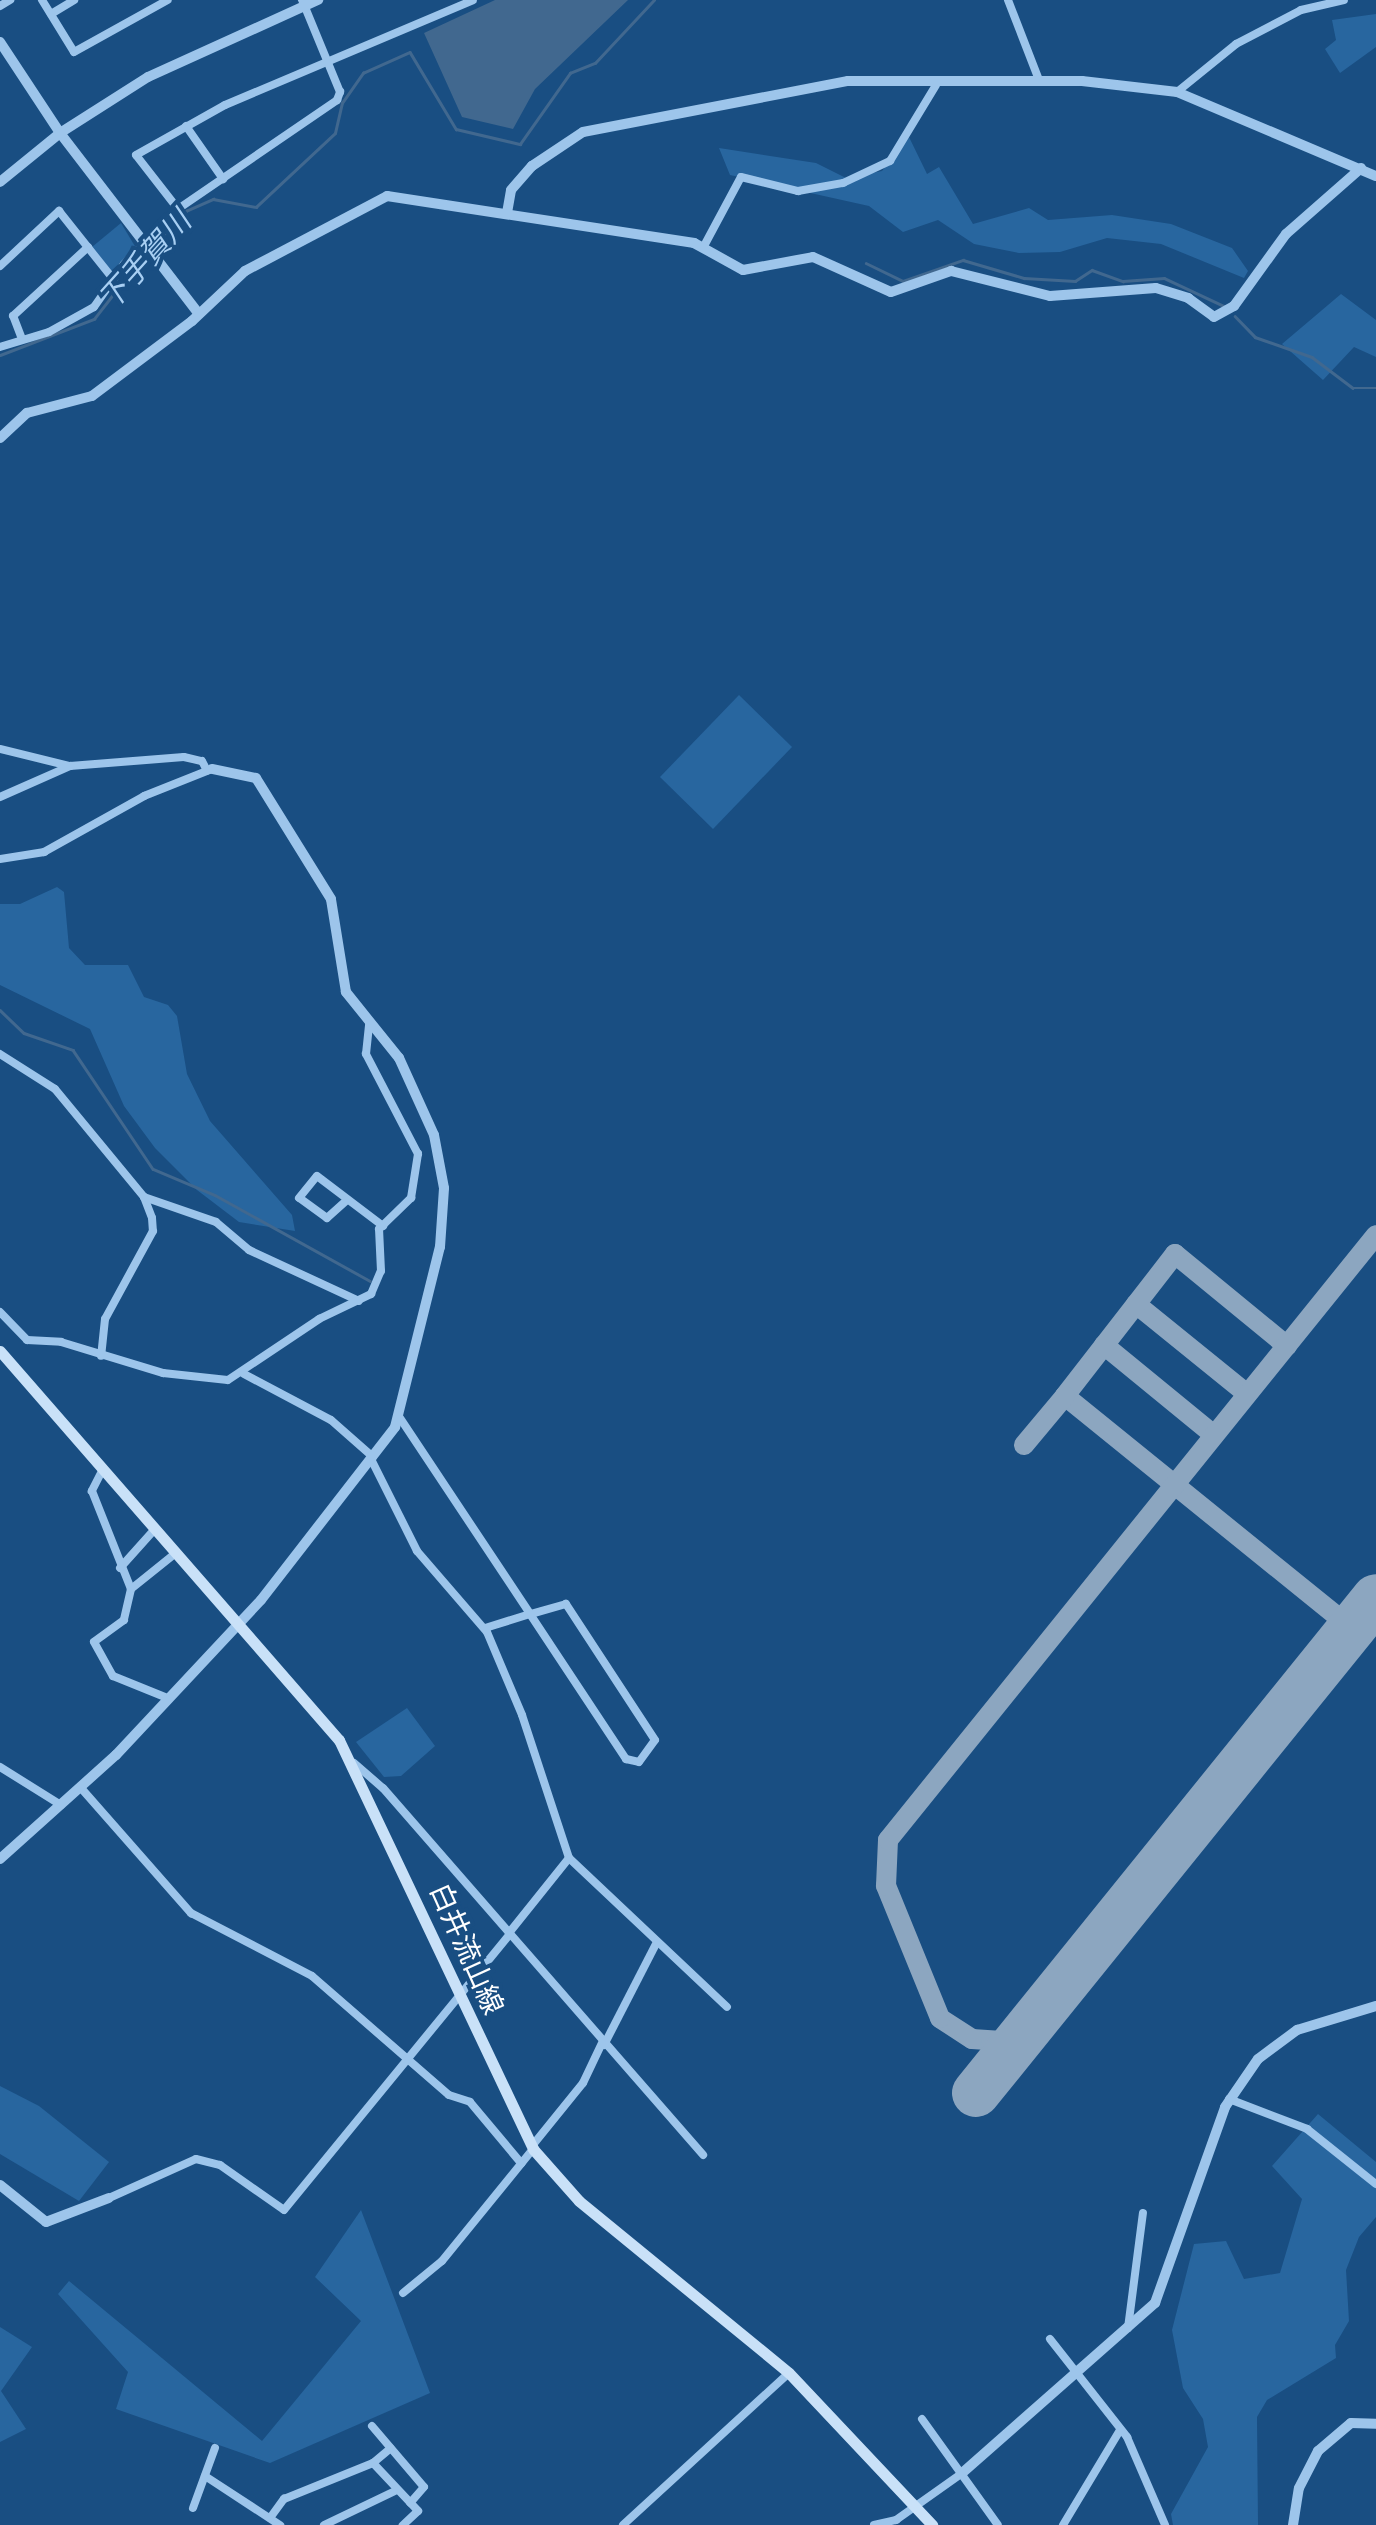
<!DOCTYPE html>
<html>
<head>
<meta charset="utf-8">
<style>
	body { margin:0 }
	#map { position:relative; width:1376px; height:2525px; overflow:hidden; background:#194e82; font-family:"Source Sans 3","Noto Sans JP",sans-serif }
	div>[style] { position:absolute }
	.green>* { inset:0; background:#28669f }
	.water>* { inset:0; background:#41688f }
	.stream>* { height:2.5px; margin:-1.25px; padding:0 1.25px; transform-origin:1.25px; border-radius:1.25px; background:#41688f }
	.taxiway>* { height:20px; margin:-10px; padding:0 10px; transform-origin:10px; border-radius:10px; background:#8ca6c0 }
	.runway>* { height:48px; margin:-24px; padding:0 24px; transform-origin:24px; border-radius:24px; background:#8ca6c0 }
	.minor>* { height:8px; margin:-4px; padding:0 4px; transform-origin:4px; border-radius:4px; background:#9dc5eb }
	.tertiary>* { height:10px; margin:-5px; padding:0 5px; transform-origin:5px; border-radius:5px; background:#9dc5eb }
	.secondary>* { height:11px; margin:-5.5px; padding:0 5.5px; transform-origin:5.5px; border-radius:5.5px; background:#c9e1f8 }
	span { translate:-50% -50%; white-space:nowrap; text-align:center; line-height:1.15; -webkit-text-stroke:8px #194e82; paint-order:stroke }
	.street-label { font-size:28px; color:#fff }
	.water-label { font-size:30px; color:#a8cff3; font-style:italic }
</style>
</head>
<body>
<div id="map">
	<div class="green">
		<div style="clip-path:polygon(1376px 14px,1376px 47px,1340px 73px,1325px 49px,1336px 40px,1332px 20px)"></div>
		<div style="clip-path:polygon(909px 137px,927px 174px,939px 167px,973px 224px,1029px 208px,1048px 220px,1112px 215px,1171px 224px,1232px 248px,1248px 271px,1244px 278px,1161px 244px,1107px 238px,1060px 252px,1019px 253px,974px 244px,938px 220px,903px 232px,869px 206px,730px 175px,719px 148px,816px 163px,846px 178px,882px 171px)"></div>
		<div style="clip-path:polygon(121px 223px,136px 248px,111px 271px,92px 247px)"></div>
		<div style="clip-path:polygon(1341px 294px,1376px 320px,1376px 357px,1354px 347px,1323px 380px,1282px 344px)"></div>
		<div style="clip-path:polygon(739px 695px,792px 747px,713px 829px,660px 777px)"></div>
		<div style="clip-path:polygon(57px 887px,64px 892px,69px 948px,85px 965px,128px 965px,144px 997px,168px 1005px,177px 1016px,187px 1074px,210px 1121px,292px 1215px,295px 1231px,239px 1222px,197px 1190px,155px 1148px,124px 1106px,90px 1029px,0 985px,0 904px,20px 904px)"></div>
		<div style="clip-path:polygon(407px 1708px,435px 1746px,401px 1776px,384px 1777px,356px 1742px)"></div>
		<div style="clip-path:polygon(0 2086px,39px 2106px,109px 2162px,79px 2201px,0 2154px)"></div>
		<div style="clip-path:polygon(1318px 2114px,1376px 2162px,1376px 2217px,1359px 2237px,1346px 2270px,1349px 2321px,1335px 2345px,1336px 2358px,1267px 2400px,1257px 2417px,1258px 2525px,1173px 2525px,1171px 2514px,1208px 2447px,1203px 2419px,1183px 2388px,1172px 2330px,1194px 2244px,1226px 2241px,1244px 2279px,1280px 2273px,1302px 2199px,1272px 2166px)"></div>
		<div style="clip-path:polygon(361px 2210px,430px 2393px,270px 2463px,116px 2409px,128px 2372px,58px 2294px,69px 2281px,262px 2441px,361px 2321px,315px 2277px)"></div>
		<div style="clip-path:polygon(0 2327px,32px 2347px,1px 2391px,26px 2429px,0 2442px)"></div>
	</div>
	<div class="water">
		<div style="clip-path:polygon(495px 0,628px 0,535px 89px,513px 129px,462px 117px,424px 33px)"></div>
	</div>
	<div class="stream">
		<div style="left:152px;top:246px;width:49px;rotate:-45.8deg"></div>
		<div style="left:186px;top:211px;width:30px;rotate:-24deg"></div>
		<div style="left:213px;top:199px;width:44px;rotate:10.5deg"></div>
		<div style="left:256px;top:207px;width:108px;rotate:-43.1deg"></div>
		<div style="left:335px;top:133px;width:31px;rotate:-77deg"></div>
		<div style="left:342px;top:103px;width:37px;rotate:-55deg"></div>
		<div style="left:363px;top:73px;width:51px;rotate:-24.1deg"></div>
		<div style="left:410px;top:52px;width:90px;rotate:59.1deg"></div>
		<div style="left:456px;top:129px;width:66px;rotate:13.2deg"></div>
		<div style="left:520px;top:144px;width:87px;rotate:-54.8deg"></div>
		<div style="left:570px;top:73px;width:27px;rotate:-22deg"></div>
		<div style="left:595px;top:63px;width:86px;rotate:-46.9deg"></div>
		<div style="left:866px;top:263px;width:41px;rotate:25.9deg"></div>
		<div style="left:903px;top:281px;width:64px;rotate:-19.3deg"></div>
		<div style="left:963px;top:260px;width:64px;rotate:16.4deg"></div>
		<div style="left:1024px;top:278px;width:51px;rotate:3.4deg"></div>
		<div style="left:1075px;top:281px;width:20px;rotate:-33deg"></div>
		<div style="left:1092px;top:270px;width:33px;rotate:20deg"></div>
		<div style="left:1123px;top:281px;width:41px;rotate:-4.2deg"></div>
		<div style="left:1164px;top:278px;width:66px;rotate:25deg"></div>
		<div style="left:1235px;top:316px;width:29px;rotate:46deg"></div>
		<div style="left:1255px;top:337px;width:60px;rotate:19.3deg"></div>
		<div style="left:1312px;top:357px;width:51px;rotate:37.1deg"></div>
		<div style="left:1353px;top:388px;width:23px"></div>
		<div style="left:0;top:355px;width:101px;rotate:-21deg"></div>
		<div style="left:94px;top:319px;width:86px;rotate:-52.1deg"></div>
		<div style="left:0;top:1010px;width:33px;rotate:44deg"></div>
		<div style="left:24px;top:1033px;width:52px;rotate:19.1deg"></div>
		<div style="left:73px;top:1050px;width:143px;rotate:56.1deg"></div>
		<div style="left:153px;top:1169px;width:67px;rotate:22.8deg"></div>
		<div style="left:215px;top:1195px;width:177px;rotate:29deg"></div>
	</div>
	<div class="taxiway">
		<div style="left:1136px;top:1304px;width:143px;rotate:39deg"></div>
		<div style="left:1104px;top:1345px;width:142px;rotate:39.3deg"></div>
		<div style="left:1287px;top:1346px;width:145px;rotate:-140.6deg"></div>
		<div style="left:1175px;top:1254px;width:180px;rotate:127.8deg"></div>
		<div style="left:1065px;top:1396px;width:368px;rotate:39deg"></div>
		<div style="left:1024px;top:1445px;width:64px;rotate:-50.1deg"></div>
		<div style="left:1025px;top:2032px;width:25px;rotate:159deg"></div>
		<div style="left:1002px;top:2041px;width:30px;rotate:-176deg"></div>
		<div style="left:972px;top:2039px;width:38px;rotate:-147deg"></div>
		<div style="left:940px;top:2018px;width:143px;rotate:-112.2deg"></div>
		<div style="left:886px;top:1886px;width:46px;rotate:-87.5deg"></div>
		<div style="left:888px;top:1840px;width:777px;rotate:-51.11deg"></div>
	</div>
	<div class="runway">
		<div style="left:976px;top:2093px;width:636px;rotate:-51.06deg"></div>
	</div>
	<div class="minor">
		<div style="left:42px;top:0;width:61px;rotate:58.4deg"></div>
		<div style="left:74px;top:52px;width:107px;rotate:-29deg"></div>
		<div style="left:1008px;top:0;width:86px;rotate:68.8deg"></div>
		<div style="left:0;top:6px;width:12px;rotate:-31deg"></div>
		<div style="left:51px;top:14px;width:27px;rotate:-31deg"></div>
		<div style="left:1177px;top:92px;width:76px;rotate:-39.1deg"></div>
		<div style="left:1236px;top:44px;width:73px;rotate:-27.6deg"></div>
		<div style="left:1301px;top:10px;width:44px;rotate:-13.1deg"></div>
		<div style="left:186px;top:126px;width:65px;rotate:55.1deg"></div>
		<div style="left:178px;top:209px;width:68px;rotate:-127.9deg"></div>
		<div style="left:136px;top:155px;width:102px;rotate:-29.3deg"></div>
		<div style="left:225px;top:105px;width:269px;rotate:-22.9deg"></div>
		<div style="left:704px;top:246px;width:78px;rotate:-61.8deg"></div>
		<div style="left:741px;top:177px;width:59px;rotate:13.8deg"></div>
		<div style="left:798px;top:191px;width:46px;rotate:-10.1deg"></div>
		<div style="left:843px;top:183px;width:52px;rotate:-25.1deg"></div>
		<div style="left:890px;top:161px;width:89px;rotate:-58.8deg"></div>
		<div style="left:0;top:266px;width:81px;rotate:-43deg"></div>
		<div style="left:59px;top:211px;width:87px;rotate:51.5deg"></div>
		<div style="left:22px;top:339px;width:25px;rotate:-111deg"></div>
		<div style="left:13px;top:316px;width:102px;rotate:-42.6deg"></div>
		<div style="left:0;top:347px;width:51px;rotate:-17deg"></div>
		<div style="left:49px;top:332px;width:51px;rotate:-29.1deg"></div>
		<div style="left:94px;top:307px;width:52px;rotate:-55.1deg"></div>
		<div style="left:124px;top:264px;width:77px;rotate:-45.5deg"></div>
		<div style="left:178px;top:209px;width:193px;rotate:-34.4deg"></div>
		<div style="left:337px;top:100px;width:9px;rotate:-69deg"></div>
		<div style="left:340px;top:92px;width:100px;rotate:-112.4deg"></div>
		<div style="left:0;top:749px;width:72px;rotate:13.7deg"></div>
		<div style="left:70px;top:766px;width:114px;rotate:-4.5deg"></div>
		<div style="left:184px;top:757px;width:18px;rotate:13deg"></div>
		<div style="left:202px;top:761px;width:11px;rotate:63deg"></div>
		<div style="left:0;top:797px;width:77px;rotate:-23.9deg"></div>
		<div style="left:0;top:859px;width:45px;rotate:-9deg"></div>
		<div style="left:44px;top:852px;width:115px;rotate:-29.2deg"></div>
		<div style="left:144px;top:796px;width:73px;rotate:-21.7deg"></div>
		<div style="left:0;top:1054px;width:65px;rotate:32.5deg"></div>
		<div style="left:55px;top:1089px;width:140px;rotate:50.5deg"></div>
		<div style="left:144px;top:1197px;width:22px;rotate:69deg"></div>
		<div style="left:152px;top:1218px;width:13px;rotate:86deg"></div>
		<div style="left:153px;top:1231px;width:100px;rotate:118.6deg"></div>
		<div style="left:105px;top:1319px;width:37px;rotate:96deg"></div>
		<div style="left:144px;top:1197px;width:76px;rotate:19.1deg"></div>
		<div style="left:216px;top:1222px;width:43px;rotate:40.3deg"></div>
		<div style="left:249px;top:1250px;width:121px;rotate:24.9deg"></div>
		<div style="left:347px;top:1200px;width:27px;rotate:138deg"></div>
		<div style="left:327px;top:1218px;width:34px;rotate:-144deg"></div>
		<div style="left:299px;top:1198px;width:28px;rotate:-51deg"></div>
		<div style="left:317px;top:1176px;width:83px;rotate:37.1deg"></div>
		<div style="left:0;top:1312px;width:39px;rotate:46deg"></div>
		<div style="left:27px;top:1340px;width:34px;rotate:3deg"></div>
		<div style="left:61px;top:1342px;width:107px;rotate:16.9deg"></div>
		<div style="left:163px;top:1373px;width:65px;rotate:6.1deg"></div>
		<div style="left:228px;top:1380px;width:110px;rotate:-33.8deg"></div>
		<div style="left:319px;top:1319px;width:58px;rotate:-25.7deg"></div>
		<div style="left:371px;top:1294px;width:25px;rotate:-67deg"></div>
		<div style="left:381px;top:1271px;width:42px;rotate:-92.7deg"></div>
		<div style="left:379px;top:1229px;width:45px;rotate:-44.1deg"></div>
		<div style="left:411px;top:1198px;width:45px;rotate:-81deg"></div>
		<div style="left:418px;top:1154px;width:113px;rotate:-117.5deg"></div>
		<div style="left:366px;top:1054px;width:31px;rotate:-84deg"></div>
		<div style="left:244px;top:1374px;width:98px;rotate:27.9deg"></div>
		<div style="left:331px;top:1420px;width:56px;rotate:41.4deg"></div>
		<div style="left:400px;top:1418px;width:235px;rotate:56.4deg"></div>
		<div style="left:530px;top:1614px;width:174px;rotate:56.5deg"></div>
		<div style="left:626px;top:1759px;width:13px;rotate:13deg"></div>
		<div style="left:639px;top:1762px;width:27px;rotate:-54deg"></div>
		<div style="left:655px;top:1740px;width:163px;rotate:-123.2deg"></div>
		<div style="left:566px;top:1604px;width:37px;rotate:164deg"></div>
		<div style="left:530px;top:1614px;width:47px;rotate:162.7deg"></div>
		<div style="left:371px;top:1459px;width:103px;rotate:63.4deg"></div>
		<div style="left:417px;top:1551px;width:107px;rotate:49.2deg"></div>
		<div style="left:487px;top:1632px;width:90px;rotate:67.1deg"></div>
		<div style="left:522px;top:1715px;width:151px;rotate:71.8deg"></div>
		<div style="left:569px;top:1858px;width:96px;rotate:128.7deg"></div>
		<div style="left:103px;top:1469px;width:25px;rotate:117deg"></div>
		<div style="left:92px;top:1491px;width:105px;rotate:68.3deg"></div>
		<div style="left:131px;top:1589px;width:32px;rotate:103deg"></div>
		<div style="left:124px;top:1620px;width:37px;rotate:144deg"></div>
		<div style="left:94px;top:1642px;width:39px;rotate:61deg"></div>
		<div style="left:113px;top:1676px;width:56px;rotate:22deg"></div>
		<div style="left:120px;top:1568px;width:52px;rotate:-48.1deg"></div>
		<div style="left:131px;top:1589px;width:58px;rotate:-38.7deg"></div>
		<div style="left:354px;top:1763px;width:38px;rotate:41deg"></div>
		<div style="left:383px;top:1788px;width:487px;rotate:48.9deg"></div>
		<div style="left:0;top:1767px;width:72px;rotate:31.9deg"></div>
		<div style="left:81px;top:1788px;width:167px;rotate:48.7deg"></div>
		<div style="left:191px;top:1913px;width:136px;rotate:27.5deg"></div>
		<div style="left:312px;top:1976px;width:181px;rotate:41deg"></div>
		<div style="left:449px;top:2095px;width:22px;rotate:18deg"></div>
		<div style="left:470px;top:2102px;width:80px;rotate:50.1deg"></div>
		<div style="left:569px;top:1858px;width:217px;rotate:43.3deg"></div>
		<div style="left:604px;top:2045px;width:114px;rotate:-62.8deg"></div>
		<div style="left:1229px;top:2099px;width:84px;rotate:21deg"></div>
		<div style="left:1307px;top:2129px;width:88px;rotate:38.6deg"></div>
		<div style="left:532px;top:2146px;width:81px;rotate:-51deg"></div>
		<div style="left:583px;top:2083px;width:44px;rotate:-64.6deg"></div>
		<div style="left:109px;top:2198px;width:95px;rotate:-24.1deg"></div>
		<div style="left:196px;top:2159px;width:25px;rotate:14deg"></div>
		<div style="left:220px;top:2165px;width:78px;rotate:35.1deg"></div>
		<div style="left:284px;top:2210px;width:357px;rotate:-50.7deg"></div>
		<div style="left:403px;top:2293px;width:50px;rotate:-39.4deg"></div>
		<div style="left:442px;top:2261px;width:144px;rotate:-50.9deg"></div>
		<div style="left:1128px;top:2328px;width:116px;rotate:-82.6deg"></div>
		<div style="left:1050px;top:2339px;width:125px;rotate:51.8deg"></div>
		<div style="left:1127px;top:2437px;width:96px;rotate:66.6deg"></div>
		<div style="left:922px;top:2419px;width:130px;rotate:54.4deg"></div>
		<div style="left:372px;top:2426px;width:80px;rotate:49.6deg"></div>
		<div style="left:424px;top:2487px;width:21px;rotate:131deg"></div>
		<div style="left:373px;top:2463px;width:66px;rotate:46.8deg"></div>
		<div style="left:418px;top:2511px;width:21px;rotate:137deg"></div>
		<div style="left:205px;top:2476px;width:90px;rotate:33.2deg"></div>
		<div style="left:193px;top:2508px;width:64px;rotate:-69.9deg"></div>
		<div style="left:270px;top:2518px;width:24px;rotate:-54deg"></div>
		<div style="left:284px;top:2499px;width:96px;rotate:-22deg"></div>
		<div style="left:373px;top:2463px;width:23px;rotate:-40deg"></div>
		<div style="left:324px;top:2525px;width:81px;rotate:-25.6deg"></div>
		<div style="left:623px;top:2525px;width:225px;rotate:-42.5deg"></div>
		<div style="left:874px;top:2525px;width:23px;rotate:-13deg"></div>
		<div style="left:896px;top:2520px;width:80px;rotate:-35.3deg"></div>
		<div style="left:1063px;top:2525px;width:111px;rotate:-59deg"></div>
	</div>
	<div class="tertiary">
		<div style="left:0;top:42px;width:109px;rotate:56.6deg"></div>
		<div style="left:60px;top:133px;width:228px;rotate:52.5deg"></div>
		<div style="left:0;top:182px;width:77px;rotate:-39.2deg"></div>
		<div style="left:60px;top:133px;width:104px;rotate:-32.5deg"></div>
		<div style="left:148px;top:77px;width:187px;rotate:-24.4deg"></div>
		<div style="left:507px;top:213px;width:23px;rotate:-80deg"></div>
		<div style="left:511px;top:190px;width:32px;rotate:-49deg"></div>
		<div style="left:532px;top:166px;width:61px;rotate:-33.7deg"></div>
		<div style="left:583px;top:132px;width:270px;rotate:-10.9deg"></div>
		<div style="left:848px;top:81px;width:234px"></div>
		<div style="left:1082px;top:81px;width:96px;rotate:6.6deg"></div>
		<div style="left:1177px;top:92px;width:216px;rotate:22.9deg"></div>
		<div style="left:0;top:438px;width:37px;rotate:-43deg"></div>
		<div style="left:27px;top:413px;width:67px;rotate:-14.7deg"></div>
		<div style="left:92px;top:396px;width:125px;rotate:-36.9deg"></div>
		<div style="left:192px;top:321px;width:73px;rotate:-43.3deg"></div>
		<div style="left:245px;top:271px;width:161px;rotate:-27.8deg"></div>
		<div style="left:387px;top:196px;width:311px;rotate:8.7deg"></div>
		<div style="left:694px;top:243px;width:56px;rotate:28.9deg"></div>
		<div style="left:743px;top:270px;width:71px;rotate:-10.5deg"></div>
		<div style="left:813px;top:257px;width:85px;rotate:24.2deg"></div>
		<div style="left:891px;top:292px;width:64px;rotate:-19.3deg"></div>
		<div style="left:951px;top:271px;width:102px;rotate:14.2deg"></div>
		<div style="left:1050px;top:296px;width:106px;rotate:-4.3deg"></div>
		<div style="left:1156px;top:288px;width:34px;rotate:17deg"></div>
		<div style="left:1188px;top:298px;width:32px;rotate:36deg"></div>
		<div style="left:1214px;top:317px;width:23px;rotate:-29deg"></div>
		<div style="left:1234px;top:306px;width:89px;rotate:-54.2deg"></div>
		<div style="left:1286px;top:234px;width:100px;rotate:-41.3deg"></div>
		<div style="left:0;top:1859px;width:156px;rotate:-41.9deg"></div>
		<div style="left:116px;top:1755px;width:212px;rotate:-46.9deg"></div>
		<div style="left:261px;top:1600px;width:219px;rotate:-52.2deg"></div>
		<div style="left:395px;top:1427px;width:186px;rotate:-76deg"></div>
		<div style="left:440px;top:1247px;width:59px;rotate:-86.1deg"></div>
		<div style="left:444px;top:1188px;width:54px;rotate:-100.7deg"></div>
		<div style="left:434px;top:1135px;width:85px;rotate:-114.4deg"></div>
		<div style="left:399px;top:1058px;width:85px;rotate:-128.8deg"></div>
		<div style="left:346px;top:992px;width:94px;rotate:-99.2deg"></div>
		<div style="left:331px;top:899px;width:142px;rotate:-121.8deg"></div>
		<div style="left:256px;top:778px;width:45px;rotate:-168.4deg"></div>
		<div style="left:0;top:2185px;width:59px;rotate:38.8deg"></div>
		<div style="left:46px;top:2222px;width:67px;rotate:-20.9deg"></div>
		<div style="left:961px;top:2474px;width:259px;rotate:-41.4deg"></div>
		<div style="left:1155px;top:2303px;width:208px;rotate:-70.3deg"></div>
		<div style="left:1225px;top:2107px;width:58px;rotate:-55.5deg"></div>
		<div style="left:1258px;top:2059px;width:49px;rotate:-36.6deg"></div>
		<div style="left:1297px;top:2030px;width:83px;rotate:-16.9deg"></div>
		<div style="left:1293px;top:2525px;width:37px;rotate:-81deg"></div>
		<div style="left:1299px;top:2488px;width:42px;rotate:-62.8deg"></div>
		<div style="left:1318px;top:2451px;width:43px;rotate:-40.3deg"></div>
		<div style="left:1351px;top:2423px;width:25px;rotate:2deg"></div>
	</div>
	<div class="secondary">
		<div style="left:0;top:1351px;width:516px;rotate:48.93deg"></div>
		<div style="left:339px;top:1740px;width:453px;rotate:64.6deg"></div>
		<div style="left:533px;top:2149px;width:69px;rotate:48.5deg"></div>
		<div style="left:579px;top:2201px;width:271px;rotate:39.3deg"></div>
		<div style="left:789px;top:2373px;width:209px;rotate:46.7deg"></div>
	</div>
	<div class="street-label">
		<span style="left:466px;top:1949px;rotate:66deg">白井流山線</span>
	</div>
	<div class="water-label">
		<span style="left:146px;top:261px;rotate:-48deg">下手賀川</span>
	</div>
</div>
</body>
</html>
